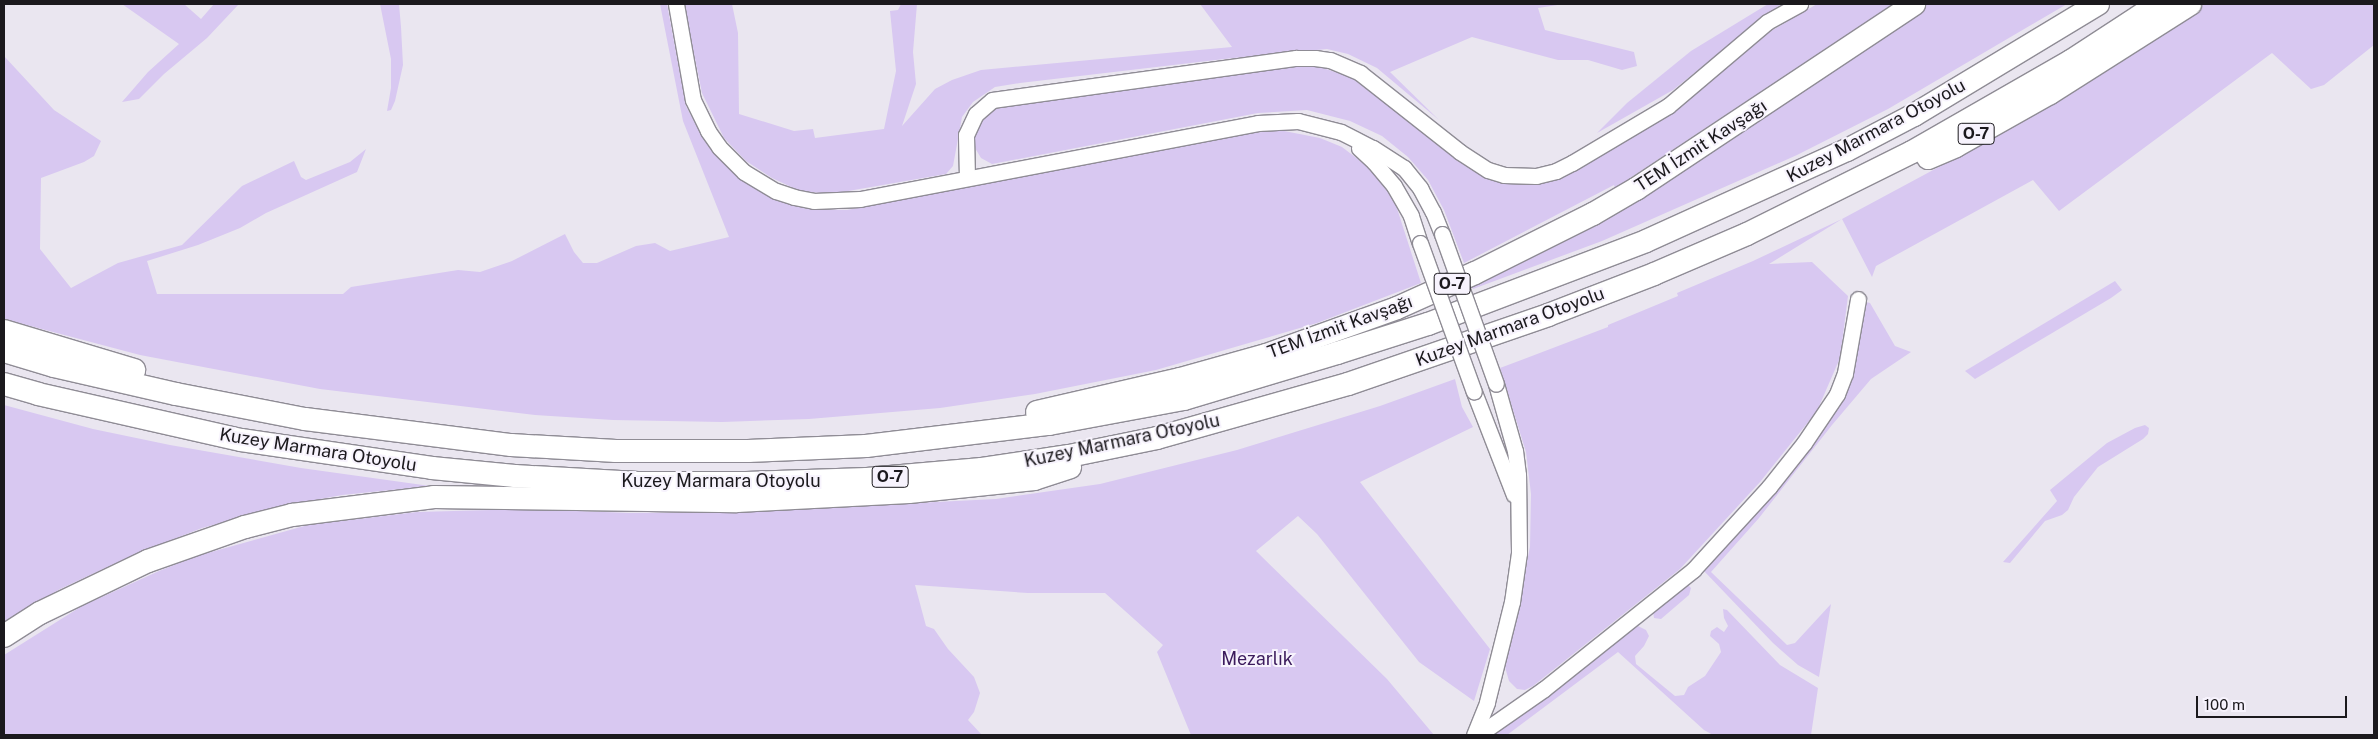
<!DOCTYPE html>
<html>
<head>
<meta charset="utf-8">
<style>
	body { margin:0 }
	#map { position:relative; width:2378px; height:739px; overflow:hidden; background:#eae6f0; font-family:"Public Sans",sans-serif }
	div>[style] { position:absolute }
	.green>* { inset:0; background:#d8c8f1 }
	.roads { filter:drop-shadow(1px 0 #8f8c95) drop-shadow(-1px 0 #8f8c95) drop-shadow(0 1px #8f8c95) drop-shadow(0 -1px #8f8c95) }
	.minor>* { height:15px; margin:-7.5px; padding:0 7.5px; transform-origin:7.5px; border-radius:7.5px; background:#fff }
	.highway>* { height:22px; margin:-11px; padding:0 11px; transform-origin:11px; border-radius:11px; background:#fff }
	.bridges { filter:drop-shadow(1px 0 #8f8c95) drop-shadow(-1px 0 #8f8c95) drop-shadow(0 1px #8f8c95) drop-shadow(0 -1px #8f8c95) }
	.minor-bridge>* { height:15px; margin:-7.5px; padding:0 7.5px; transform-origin:7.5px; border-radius:7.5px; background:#fff }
	span { translate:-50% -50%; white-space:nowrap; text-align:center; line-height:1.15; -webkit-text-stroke:4px #f7f3fd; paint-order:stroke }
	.shield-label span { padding:1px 4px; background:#f7f3fd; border:1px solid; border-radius:4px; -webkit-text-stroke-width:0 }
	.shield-label { font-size:16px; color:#1b191d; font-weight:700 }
	.street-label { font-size:18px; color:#1b191d }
	.park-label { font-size:18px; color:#3c1c5d }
	.frame { position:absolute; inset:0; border:5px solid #1b191d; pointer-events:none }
	.scale { position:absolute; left:2196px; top:696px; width:151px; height:22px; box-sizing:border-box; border:2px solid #1b191d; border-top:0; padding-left:6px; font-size:15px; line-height:18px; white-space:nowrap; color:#1b191d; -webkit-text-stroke:4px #f7f3fd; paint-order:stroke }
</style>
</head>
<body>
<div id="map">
	<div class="green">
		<div style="clip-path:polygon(122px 4px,184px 4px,201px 19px,214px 4px,239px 4px,207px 38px,164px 74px,139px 99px,122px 102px,148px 72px,179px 44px)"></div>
		<div style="clip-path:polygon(380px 4px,399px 4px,401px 27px,403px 65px,395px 101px,391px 110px,387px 111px,391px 88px,391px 59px)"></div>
		<div style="clip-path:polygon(660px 4px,667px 4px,686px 106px,697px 127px,712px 148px,746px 182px,762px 193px,785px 203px,807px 209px,847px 210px,1238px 135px,1279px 130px,1320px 138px,1342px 147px,1372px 170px,1394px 199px,1421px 283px,1317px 323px,1156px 370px,1035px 394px,940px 408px,809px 419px,722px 422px,613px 420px,535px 415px,320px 389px,140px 355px,4px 319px,4px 56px,54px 110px,101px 141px,94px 156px,84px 162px,41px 178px,40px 249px,71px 288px,118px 263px,182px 245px,242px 186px,294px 161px,301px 177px,306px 180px,350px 162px,366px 149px,357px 172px,266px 213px,240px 228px,198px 245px,147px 261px,157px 294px,343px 294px,351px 287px,458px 270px,480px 272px,512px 261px,565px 234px,574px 252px,583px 263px,597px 263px,636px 246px,655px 243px,670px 251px,729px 237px,683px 121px)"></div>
		<div style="clip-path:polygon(684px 4px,732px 4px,738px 33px,739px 114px,794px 131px,813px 129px,815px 138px,884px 129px,896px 71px,890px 11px,898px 10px,901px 4px,917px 4px,913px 52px,916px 84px,902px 126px,935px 89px,952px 80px,981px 70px,1232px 47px,1200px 4px,1564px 4px,1538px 8px,1545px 30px,1634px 52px,1637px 66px,1622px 70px,1588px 60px,1558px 60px,1472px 37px,1390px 72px,1439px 120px,1377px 68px,1348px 54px,1327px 49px,1233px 58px,1020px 83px,995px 87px,973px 102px,962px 117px,953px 166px,946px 174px,831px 194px,800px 191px,772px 178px,746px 161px,724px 138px,702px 93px)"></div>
		<div style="clip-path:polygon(1768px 4px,1781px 4px,1673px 90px,1597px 133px,1627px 103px,1691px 51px)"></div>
		<div style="clip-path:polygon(1817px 4px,1893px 4px,1615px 188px,1614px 185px,1464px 263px,1444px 210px,1428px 180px,1408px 157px,1382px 136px,1350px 121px,1307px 110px,1258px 113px,992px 164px,981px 158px,975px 148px,975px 133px,983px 119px,993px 110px,1011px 105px,1298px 65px,1320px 67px,1350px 77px,1376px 93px,1468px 167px,1500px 181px,1526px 184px,1560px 177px,1591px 161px,1671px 112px,1709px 83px,1771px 31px)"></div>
		<div style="clip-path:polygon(1928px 4px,2067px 4px,1888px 109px,1797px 155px,1602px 241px,1473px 289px,1471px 285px,1779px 105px)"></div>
		<div style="clip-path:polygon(2205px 4px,2374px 4px,2374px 45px,2324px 85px,2311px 89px,2272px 53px,2059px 211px,2033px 180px,1876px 266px,1872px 277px,1842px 219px,1769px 264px,1812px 262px,1848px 296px,1840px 358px,1817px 411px,1760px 482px,1680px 569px,1533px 686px,1525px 690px,1517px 689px,1509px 681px,1505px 667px,1530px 547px,1531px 494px,1526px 452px,1500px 368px,1608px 327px,1608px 325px,1678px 296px,1677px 293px,1753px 261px,1842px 219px,2002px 133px)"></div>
		<div style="clip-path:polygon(2115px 281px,2122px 290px,2111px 298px,1975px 379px,1965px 371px)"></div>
		<div style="clip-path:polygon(1866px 302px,1870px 303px,1895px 346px,1911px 352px,1871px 379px,1832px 425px,1759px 518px,1711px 572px,1787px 645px,1795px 643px,1831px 604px,1819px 677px,1798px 665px,1773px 643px,1704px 571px,1705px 566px,1842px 400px,1847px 391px)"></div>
		<div style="clip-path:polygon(1455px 379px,1462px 407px,1473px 427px,1360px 482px,1490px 649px,1474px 701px,1419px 662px,1317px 534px,1298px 516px,1256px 551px,1387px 679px,1434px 735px,1191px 735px,1157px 652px,1163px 645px,1105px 593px,1028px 593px,915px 585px,926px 626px,934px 629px,948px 649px,974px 677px,980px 693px,974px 712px,968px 720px,982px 735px,4px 735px,4px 655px,82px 606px,159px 571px,197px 556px,308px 525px,417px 512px,528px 509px,629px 513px,735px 512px,996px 499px,1100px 484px,1237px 450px,1380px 406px)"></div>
		<div style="clip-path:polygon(4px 405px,93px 429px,170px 445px,301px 468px,430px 486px,342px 495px,288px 505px,202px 528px,131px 556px,60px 589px,4px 623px)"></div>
		<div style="clip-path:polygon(2145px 425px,2149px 428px,2148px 434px,2143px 439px,2098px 467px,2074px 497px,2068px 510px,2062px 515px,2045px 521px,2010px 563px,2003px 562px,2057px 501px,2050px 490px,2107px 443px,2135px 428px)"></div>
		<div style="clip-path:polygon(1686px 583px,1691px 588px,1689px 595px,1661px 619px,1654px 618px,1653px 611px)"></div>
		<div style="clip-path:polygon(1723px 609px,1727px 610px,1780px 665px,1818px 688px,1811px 735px,1713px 735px,1704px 730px,1618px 652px,1507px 735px,1489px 735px,1632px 627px,1638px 626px,1646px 630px,1649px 636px,1644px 646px,1635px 656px,1636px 664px,1675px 696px,1684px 695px,1688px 687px,1705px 676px,1721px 652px,1719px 644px,1710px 636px,1711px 631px,1717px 627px,1724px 632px,1728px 626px,1724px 618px)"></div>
	</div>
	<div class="roads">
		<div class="minor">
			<div style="left:676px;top:4px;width:97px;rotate:80deg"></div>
			<div style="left:693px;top:100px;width:34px;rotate:64deg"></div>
			<div style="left:708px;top:131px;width:19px;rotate:55deg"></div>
			<div style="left:719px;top:147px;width:35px;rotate:45deg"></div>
			<div style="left:744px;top:172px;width:37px;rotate:31deg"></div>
			<div style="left:776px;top:191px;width:19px;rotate:18deg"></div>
			<div style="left:794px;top:197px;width:20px;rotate:11deg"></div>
			<div style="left:814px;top:201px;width:46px;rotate:-2.5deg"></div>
			<div style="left:860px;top:199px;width:405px;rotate:-10.8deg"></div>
			<div style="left:1258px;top:123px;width:40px;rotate:-2.9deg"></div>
			<div style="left:1298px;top:121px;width:44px;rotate:14.3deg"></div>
			<div style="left:1341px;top:132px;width:36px;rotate:27deg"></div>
			<div style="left:1373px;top:148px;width:37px;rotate:33deg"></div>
			<div style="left:1404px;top:168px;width:26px;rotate:51deg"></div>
			<div style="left:1420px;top:188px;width:27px;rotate:62deg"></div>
			<div style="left:1433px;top:212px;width:24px;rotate:68deg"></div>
			<div style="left:1359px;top:148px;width:21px;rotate:43deg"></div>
			<div style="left:1374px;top:162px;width:31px;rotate:50deg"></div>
			<div style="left:1394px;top:186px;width:34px;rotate:60deg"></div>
			<div style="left:1411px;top:216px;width:28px;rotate:72deg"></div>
			<div style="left:967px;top:177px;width:42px;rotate:-91.4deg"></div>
			<div style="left:966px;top:135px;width:23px;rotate:-65deg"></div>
			<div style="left:976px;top:114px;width:21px;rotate:-41deg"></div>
			<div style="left:992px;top:100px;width:307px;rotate:-7.9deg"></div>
			<div style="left:1296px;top:58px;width:19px"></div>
			<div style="left:1315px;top:58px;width:15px;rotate:8deg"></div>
			<div style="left:1330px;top:60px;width:33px;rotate:23deg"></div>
			<div style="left:1360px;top:73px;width:127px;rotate:38.3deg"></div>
			<div style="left:1460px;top:152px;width:33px;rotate:33deg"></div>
			<div style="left:1488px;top:170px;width:17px;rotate:17deg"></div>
			<div style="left:1504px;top:175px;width:32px;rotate:2deg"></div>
			<div style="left:1536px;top:176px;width:21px;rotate:-14deg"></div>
			<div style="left:1556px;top:171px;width:18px;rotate:-27deg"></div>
			<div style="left:1572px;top:163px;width:112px;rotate:-30.7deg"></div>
			<div style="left:1668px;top:106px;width:130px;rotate:-40.3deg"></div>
			<div style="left:1767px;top:22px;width:38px;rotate:-29deg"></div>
			<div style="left:1474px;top:392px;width:110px;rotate:68.8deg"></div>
			<div style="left:1474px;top:735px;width:35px;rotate:-68deg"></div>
			<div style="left:1487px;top:702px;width:103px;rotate:-76deg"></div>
			<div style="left:1512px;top:602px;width:49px;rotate:-81.9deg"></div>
			<div style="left:1519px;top:553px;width:78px;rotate:-90.7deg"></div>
			<div style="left:1518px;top:475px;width:24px;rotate:-97deg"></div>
			<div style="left:1515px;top:451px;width:70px;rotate:-105.8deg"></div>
			<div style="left:1478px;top:735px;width:80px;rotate:-34.9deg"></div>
			<div style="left:1544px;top:689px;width:191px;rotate:-38.6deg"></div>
			<div style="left:1693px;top:570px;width:113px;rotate:-47.5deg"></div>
			<div style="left:1769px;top:487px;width:56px;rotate:-51.5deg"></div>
			<div style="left:1804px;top:443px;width:59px;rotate:-56deg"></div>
			<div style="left:1837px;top:394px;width:22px;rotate:-69deg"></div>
			<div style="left:1845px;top:373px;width:75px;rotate:-80deg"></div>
		</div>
		<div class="highway">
			<div style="left:1928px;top:158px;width:30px;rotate:-23deg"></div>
			<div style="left:1956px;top:146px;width:108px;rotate:-29.4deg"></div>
			<div style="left:2050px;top:93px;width:166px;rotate:-32.4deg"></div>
			<div style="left:4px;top:331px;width:136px;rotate:16.7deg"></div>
			<div style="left:4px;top:351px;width:52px;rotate:16.7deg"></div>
			<div style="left:54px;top:366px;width:125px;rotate:12.9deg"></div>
			<div style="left:176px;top:394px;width:131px;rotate:11deg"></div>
			<div style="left:305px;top:419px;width:208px;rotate:7.2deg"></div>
			<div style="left:511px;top:445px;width:105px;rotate:3.3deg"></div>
			<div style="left:616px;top:451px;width:132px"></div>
			<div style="left:748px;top:451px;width:118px;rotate:-2.4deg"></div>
			<div style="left:866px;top:446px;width:184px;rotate:-6.9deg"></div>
			<div style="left:1049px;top:424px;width:137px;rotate:-10.5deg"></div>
			<div style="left:1184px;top:399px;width:160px;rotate:-16.7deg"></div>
			<div style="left:1337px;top:353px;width:96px;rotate:-17.7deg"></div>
			<div style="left:1428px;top:324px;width:233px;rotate:-20.8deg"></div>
			<div style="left:1646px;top:241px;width:221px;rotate:-24.4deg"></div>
			<div style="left:1847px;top:150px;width:76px;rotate:-27.6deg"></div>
			<div style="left:1914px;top:115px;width:215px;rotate:-31.1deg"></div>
			<div style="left:4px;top:384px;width:35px;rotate:16deg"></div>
			<div style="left:38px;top:394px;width:208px;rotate:12.8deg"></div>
			<div style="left:241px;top:440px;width:193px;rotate:8.3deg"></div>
			<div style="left:432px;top:468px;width:83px;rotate:5.5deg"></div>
			<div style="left:515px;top:476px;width:123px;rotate:3.3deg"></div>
			<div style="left:638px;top:483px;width:108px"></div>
			<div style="left:746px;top:483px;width:121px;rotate:-1.9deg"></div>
			<div style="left:867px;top:479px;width:115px;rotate:-5deg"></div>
			<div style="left:982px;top:469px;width:88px;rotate:-8.5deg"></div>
			<div style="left:1069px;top:456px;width:90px;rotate:-11.6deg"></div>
			<div style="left:1157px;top:438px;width:198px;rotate:-15.8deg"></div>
			<div style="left:1348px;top:384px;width:212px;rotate:-19deg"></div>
			<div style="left:1548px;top:315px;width:114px;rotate:-21.1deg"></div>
			<div style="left:1654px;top:274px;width:101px;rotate:-23.3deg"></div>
			<div style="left:1747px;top:234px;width:184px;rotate:-26.4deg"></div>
			<div style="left:1912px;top:152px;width:183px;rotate:-29.8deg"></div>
			<div style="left:2071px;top:61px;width:104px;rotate:-33.2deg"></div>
			<div style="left:1037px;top:412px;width:147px;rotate:-13deg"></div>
			<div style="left:1180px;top:379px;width:89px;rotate:-15.6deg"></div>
			<div style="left:1266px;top:355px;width:139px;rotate:-19.7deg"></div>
			<div style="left:1397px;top:308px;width:85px;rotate:-24.2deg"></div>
			<div style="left:1475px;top:273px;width:132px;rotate:-26.6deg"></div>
			<div style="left:1593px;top:214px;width:50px;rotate:-30.2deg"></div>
			<div style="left:1636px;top:189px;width:334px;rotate:-33.6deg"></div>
			<div style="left:4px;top:636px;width:43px;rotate:-32.6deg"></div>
			<div style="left:40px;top:613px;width:120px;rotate:-25.7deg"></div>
			<div style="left:148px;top:561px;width:103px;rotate:-19.3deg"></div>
			<div style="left:245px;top:527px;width:49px;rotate:-14.3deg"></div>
			<div style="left:292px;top:515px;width:143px;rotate:-7.2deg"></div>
			<div style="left:434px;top:497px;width:303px;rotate:0.8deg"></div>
			<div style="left:737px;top:501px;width:172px;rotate:-3deg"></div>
			<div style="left:909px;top:492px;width:126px;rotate:-5.9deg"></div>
			<div style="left:1034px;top:479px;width:38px;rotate:-18deg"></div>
		</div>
	</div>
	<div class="bridges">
		<div class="minor-bridge">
			<div style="left:1442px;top:234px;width:159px;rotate:70.2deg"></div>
			<div style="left:1420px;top:243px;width:158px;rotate:70.1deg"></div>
		</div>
	</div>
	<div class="shield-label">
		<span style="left:1976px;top:134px">O-7</span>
		<span style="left:1452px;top:284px">O-7</span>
		<span style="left:890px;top:477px">O-7</span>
	</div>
	<div class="street-label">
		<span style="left:1876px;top:131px;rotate:-28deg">Kuzey Marmara Otoyolu</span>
		<span style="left:1701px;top:146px;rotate:-33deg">TEM İzmit Kavşağı</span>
		<span style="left:1340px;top:327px;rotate:-20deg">TEM İzmit Kavşağı</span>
		<span style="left:1510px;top:327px;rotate:-20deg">Kuzey Marmara Otoyolu</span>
		<span style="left:1122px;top:441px;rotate:-12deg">Kuzey Marmara Otoyolu</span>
		<span style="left:318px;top:450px;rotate:9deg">Kuzey Marmara Otoyolu</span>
		<span style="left:721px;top:481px">Kuzey Marmara Otoyolu</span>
	</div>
	<div class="park-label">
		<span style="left:1257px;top:659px">Mezarlık</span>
	</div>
	<div class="frame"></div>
	<div class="scale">100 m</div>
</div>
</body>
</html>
